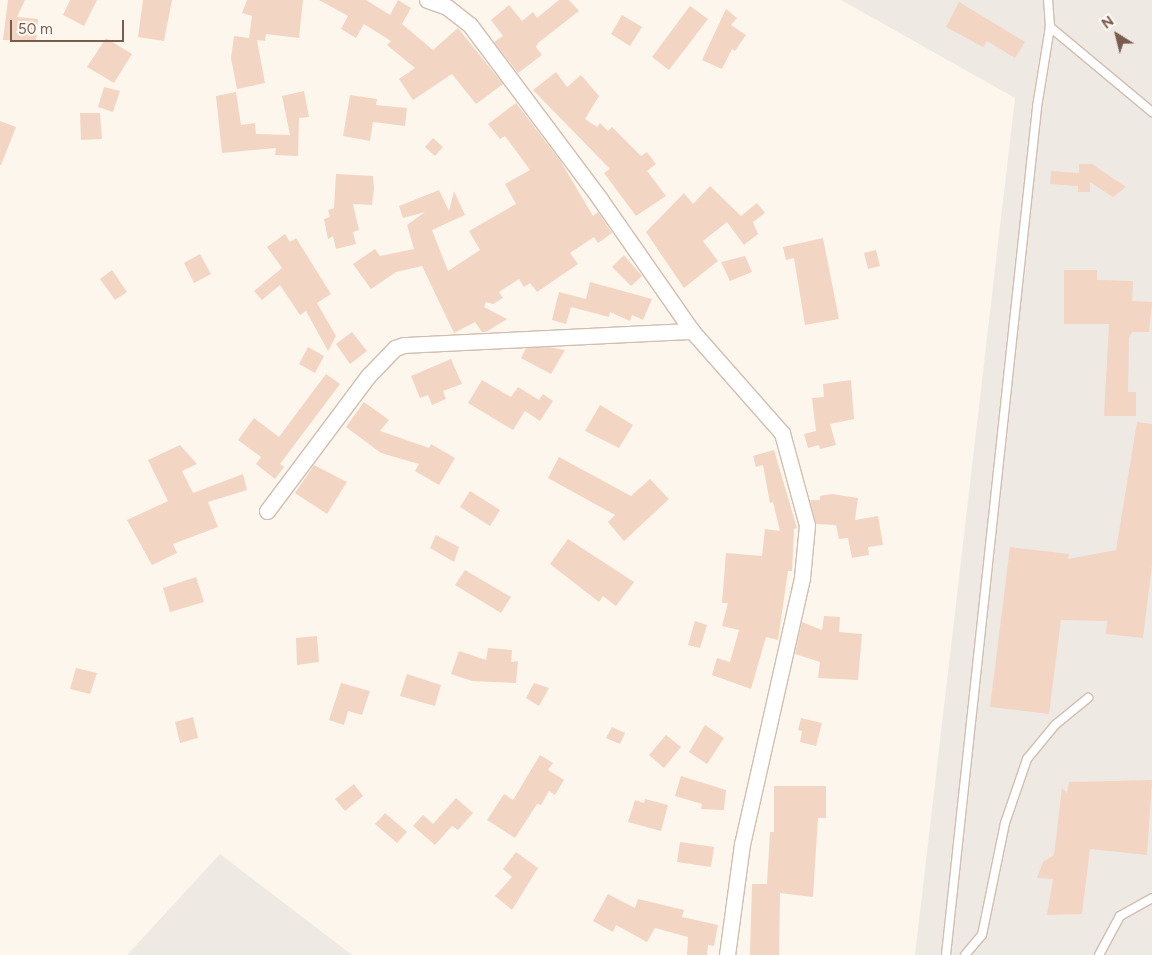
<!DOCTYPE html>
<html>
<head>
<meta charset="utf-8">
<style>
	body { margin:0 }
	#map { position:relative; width:1152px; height:955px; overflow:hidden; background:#fdf6ec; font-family:Figtree,sans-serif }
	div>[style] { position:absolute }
	.industrial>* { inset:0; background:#efe9e4 }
	.building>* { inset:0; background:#f3d5c3 }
	.roads { filter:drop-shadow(1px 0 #d1beb0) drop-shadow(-1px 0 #d1beb0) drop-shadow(0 1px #d1beb0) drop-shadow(0 -1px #d1beb0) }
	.service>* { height:8px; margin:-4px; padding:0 4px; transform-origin:4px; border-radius:4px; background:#fff }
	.minor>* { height:15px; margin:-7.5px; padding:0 7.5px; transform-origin:7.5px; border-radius:7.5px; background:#fff }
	span { translate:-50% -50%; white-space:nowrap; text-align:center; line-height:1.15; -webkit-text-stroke:4.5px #fffaf3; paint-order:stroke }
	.north { position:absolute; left:1092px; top:10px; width:50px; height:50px; -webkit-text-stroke:4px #fffaf3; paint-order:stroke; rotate:324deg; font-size:14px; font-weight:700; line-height:20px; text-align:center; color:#7a5c4d }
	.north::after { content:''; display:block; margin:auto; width:18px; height:22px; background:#7a5c4d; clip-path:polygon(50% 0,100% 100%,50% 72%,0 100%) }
	.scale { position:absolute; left:10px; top:20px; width:114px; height:22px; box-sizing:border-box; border:2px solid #7a5c4d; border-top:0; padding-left:6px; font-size:15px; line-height:18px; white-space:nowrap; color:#7a5c4d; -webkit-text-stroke:4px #fffaf3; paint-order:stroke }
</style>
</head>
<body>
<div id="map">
	<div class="industrial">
		<div style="clip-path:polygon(841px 0,1152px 0,1152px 955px,915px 955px,1015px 98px)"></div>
		<div style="clip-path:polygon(220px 854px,352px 955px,127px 955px)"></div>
	</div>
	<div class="building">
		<div style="clip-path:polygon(8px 0,25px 0,17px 17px,38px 19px,36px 41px,3px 40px)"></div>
		<div style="clip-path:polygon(70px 0,97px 0,84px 26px,63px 15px)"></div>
		<div style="clip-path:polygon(143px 0,172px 0,164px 41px,138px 37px)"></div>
		<div style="clip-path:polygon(247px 0,303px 0,299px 38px,266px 34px,265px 41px,257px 40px,265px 83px,237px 89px,231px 58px,234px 36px,249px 38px,252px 16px,242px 13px)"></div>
		<div style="clip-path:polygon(319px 0,366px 0,390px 15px,398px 0,411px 8px,402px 24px,433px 50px,458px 28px,503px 84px,476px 104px,452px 74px,413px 100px,399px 79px,415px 68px,387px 45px,391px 41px,364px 24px,356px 38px,341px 29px,348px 16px)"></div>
		<div style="clip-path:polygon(559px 0,569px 0,579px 11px,538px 43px,536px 47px,542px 55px,518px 73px,494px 42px,503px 36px,491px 20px,509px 5px,522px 21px,533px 12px,537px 18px)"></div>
		<div style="clip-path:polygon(959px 2px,1025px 42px,1015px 58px,987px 41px,983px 47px,946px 27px)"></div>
		<div style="clip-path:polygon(690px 6px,708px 19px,669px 70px,652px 57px)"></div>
		<div style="clip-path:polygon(726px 9px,737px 18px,731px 25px,746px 35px,735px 51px,732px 49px,722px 69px,702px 60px)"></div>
		<div style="clip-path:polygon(622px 15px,642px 27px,630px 46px,611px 34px)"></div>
		<div style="clip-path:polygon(106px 38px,132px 54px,114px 83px,87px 67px)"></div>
		<div style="clip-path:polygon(556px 72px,567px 87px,581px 75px,599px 96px,585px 119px,597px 127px,600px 123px,608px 131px,612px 127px,641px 156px,647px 152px,656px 164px,647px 171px,666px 196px,636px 216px,604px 173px,610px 169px,533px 90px)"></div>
		<div style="clip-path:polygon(104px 87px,120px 91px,113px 112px,98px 107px)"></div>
		<div style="clip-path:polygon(304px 91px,309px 117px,299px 118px,298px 156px,275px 155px,276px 148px,222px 153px,216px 96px,236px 92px,241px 125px,255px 123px,256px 134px,290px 135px,282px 96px)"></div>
		<div style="clip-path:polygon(350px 95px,377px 99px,376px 105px,407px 108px,405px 126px,373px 122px,370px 141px,343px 136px)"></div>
		<div style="clip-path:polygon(516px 103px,561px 162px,593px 216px,598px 212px,612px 233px,598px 243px,594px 237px,570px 253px,578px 264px,537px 292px,530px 283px,524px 287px,519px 279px,499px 292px,503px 298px,493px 304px,486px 302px,484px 307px,507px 319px,486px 332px,482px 332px,475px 322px,454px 333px,422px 266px,396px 272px,371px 289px,353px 264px,375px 249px,380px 256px,414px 249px,407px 225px,425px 212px,403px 218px,399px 206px,439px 190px,449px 211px,454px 191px,465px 215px,432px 230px,448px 271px,480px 250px,469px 231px,516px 204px,505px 184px,530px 170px,505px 136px,500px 139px,488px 124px)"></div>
		<div style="clip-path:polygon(80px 113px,100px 113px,102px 139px,81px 140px)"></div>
		<div style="clip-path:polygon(0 121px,16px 127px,1px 165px,0 165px)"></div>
		<div style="clip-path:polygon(433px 138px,443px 147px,435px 156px,425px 147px)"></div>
		<div style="clip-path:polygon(1079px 164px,1092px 164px,1126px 187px,1113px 197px,1090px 182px,1090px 192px,1078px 192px,1078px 186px,1050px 184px,1051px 171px,1079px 173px)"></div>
		<div style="clip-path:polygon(336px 174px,373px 176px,374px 188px,372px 205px,353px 204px,359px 230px,353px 232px,356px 244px,336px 249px,333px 236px,328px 239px,324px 219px,330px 217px,328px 210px,334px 208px)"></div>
		<div style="clip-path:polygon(710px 186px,741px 216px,757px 203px,765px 213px,753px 222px,758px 234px,744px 245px,727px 222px,703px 241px,718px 261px,684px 288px,646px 232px,684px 193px,693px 204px)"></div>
		<div style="clip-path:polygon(285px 234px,290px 242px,296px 238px,331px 294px,317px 303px,336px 336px,328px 351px,306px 311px,300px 315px,280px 285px,262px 300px,254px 291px,282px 268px,267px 247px)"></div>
		<div style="clip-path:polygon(823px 238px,839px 319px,805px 325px,794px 258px,786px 260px,783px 247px)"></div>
		<div style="clip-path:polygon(876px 250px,880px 266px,868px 269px,864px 253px)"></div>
		<div style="clip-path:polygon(200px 254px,211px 274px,194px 283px,184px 263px)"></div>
		<div style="clip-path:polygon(624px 255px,642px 276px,631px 286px,612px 267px)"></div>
		<div style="clip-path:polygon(745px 256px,752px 272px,730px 281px,721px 262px)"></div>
		<div style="clip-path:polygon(112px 270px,127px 292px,115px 300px,100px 279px)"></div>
		<div style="clip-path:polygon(1064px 270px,1097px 270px,1097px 280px,1133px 281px,1132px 301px,1152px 302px,1149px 332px,1132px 332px,1129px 338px,1128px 392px,1136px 392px,1136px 416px,1104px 416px,1109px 324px,1064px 324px)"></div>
		<div style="clip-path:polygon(590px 282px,652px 299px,643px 320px,632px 315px,630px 321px,610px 312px,609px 317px,571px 307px,566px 324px,552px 320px,559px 292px,586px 299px)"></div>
		<div style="clip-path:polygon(352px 332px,367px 351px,350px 364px,336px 344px)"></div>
		<div style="clip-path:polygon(308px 347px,324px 356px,315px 373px,299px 364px)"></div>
		<div style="clip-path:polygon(549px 347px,565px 350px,551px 374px,521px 358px,526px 348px)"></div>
		<div style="clip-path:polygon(451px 359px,462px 384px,443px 391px,446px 399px,432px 405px,428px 395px,420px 398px,411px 376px)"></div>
		<div style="clip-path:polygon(326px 374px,340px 384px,280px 464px,284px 467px,275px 479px,256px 464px,261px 457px,238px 440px,254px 418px,279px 437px)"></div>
		<div style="clip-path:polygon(482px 380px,511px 397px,518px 387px,539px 400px,543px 394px,553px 401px,540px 421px,525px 411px,513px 430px,468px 403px)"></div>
		<div style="clip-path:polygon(851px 380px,854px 419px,830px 424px,836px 445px,820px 449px,819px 445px,808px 448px,804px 434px,816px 431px,812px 398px,824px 397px,823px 384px)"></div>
		<div style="clip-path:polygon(364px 402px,389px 420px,380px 431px,429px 448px,431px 444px,455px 458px,439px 485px,415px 471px,419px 464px,381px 453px,346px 427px)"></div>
		<div style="clip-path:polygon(600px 405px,633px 425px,619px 448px,585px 431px)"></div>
		<div style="clip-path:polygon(1137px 422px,1152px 424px,1152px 565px,1143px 638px,1106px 634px,1107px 621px,1061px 620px,1049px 714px,990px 707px,1010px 547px,1069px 554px,1068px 559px,1116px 550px)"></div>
		<div style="clip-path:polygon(180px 445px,197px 464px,182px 471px,193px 493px,243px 474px,247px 490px,208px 502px,218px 527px,173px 544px,177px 553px,152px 565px,127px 520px,168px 501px,148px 460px)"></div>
		<div style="clip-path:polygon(774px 450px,797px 528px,794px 529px,792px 571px,788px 571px,778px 640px,766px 637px,751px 689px,712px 675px,717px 658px,730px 662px,739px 630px,722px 626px,728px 603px,722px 603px,726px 553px,762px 556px,765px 529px,780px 531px,773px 502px,770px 503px,763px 465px,756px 467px,753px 456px)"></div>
		<div style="clip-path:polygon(559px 457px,631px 496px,650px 479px,669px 499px,624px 541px,608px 522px,615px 515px,548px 478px)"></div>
		<div style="clip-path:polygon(314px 465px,347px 482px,327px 514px,295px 493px)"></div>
		<div style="clip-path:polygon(470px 491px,500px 510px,490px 526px,460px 507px)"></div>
		<div style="clip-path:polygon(832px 494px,858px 498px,855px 520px,878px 516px,883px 545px,868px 547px,869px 555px,852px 558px,848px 538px,839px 539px,836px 525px,816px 524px,810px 500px,820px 500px,820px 496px)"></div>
		<div style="clip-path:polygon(436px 535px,459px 547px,454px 562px,430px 548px)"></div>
		<div style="clip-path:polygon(568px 539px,634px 582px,616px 606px,603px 596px,599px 602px,550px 564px)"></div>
		<div style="clip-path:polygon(465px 570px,511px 597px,501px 613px,455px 585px)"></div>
		<div style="clip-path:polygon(196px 577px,204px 602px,170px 612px,163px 588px)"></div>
		<div style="clip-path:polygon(824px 616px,840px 617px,839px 632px,862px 634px,858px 680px,818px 678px,820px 662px,795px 654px,802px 622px,822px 630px)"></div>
		<div style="clip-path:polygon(695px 621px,707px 625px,700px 648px,688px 645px)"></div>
		<div style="clip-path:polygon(317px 636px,319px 662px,297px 665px,296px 638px)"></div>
		<div style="clip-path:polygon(488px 648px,512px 650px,511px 662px,518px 661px,516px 683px,472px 681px,451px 674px,459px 651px,486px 660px)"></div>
		<div style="clip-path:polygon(76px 668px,97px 673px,90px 694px,70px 689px)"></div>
		<div style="clip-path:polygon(407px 674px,441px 685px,435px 706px,400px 696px)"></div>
		<div style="clip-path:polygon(341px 683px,370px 691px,362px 715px,348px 711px,344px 725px,329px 720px)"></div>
		<div style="clip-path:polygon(534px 683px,549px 688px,539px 706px,526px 698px)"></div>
		<div style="clip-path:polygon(193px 717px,198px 738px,180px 743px,175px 722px)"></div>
		<div style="clip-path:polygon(801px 718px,822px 723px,816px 746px,800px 742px,802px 731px,798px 730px)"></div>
		<div style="clip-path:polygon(705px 725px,724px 738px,707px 764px,689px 752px)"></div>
		<div style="clip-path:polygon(612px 727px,625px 733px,620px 744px,606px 738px)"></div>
		<div style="clip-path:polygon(666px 735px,681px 747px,664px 768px,649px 755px)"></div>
		<div style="clip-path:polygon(540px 755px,553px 763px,548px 770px,564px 780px,555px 795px,549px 791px,541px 805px,537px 804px,515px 838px,487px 820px,504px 794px,513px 800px)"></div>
		<div style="clip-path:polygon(681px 776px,726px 790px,724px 810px,701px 809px,702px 804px,675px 796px)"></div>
		<div style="clip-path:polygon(1152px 780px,1147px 855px,1090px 849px,1082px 914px,1047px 915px,1053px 879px,1037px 878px,1043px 862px,1054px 855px,1062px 788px,1067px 793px,1069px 782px)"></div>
		<div style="clip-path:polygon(354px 784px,363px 796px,345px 811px,335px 799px)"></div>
		<div style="clip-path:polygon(774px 786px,826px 786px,826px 818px,818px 818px,813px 897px,780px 893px,779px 955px,750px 955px,752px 884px,767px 884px,770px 832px,774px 832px)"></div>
		<div style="clip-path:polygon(456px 798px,473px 813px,458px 830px,452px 826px,435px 845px,413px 826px,423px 815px,433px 824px)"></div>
		<div style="clip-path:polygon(645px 799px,668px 805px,661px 831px,628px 822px,635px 800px,644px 803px)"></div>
		<div style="clip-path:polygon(385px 813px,407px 832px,397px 843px,375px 824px)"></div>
		<div style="clip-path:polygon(680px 842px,714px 847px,711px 867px,677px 862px)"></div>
		<div style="clip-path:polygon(516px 852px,538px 868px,512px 910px,495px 896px,512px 877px,503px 869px)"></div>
		<div style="clip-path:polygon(608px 894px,635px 908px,638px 899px,684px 910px,682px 917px,718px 925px,714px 946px,708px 945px,707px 955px,687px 955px,688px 937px,655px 928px,647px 942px,616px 925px,613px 932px,593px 921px)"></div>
	</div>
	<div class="roads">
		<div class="service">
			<div style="left:1050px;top:27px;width:133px;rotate:39.8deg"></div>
			<div style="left:946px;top:955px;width:853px;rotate:-83.87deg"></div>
			<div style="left:1037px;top:107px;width:81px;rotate:-80.8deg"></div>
			<div style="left:1050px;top:27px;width:27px;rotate:-94deg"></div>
			<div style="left:965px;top:955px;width:26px;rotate:-50deg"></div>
			<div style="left:982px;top:935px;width:114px;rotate:-78.4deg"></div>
			<div style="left:1005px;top:823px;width:68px;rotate:-71deg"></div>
			<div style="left:1027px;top:759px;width:44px;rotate:-50.5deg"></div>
			<div style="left:1055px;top:725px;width:43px;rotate:-39.3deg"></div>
			<div style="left:1099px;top:955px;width:44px;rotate:-61.7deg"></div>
			<div style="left:1120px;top:916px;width:37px;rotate:-29deg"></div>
		</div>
		<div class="minor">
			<div style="left:427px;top:0;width:21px;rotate:19deg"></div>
			<div style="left:447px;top:7px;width:29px;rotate:38deg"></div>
			<div style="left:470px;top:25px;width:217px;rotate:53.2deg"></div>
			<div style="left:600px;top:199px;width:161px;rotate:55.1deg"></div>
			<div style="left:692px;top:331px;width:136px;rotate:48.6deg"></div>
			<div style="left:782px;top:433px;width:95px;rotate:74.8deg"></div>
			<div style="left:807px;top:525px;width:53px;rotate:95.4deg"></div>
			<div style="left:802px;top:578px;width:273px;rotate:102.7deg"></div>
			<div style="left:742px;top:844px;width:112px;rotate:97.7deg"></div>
			<div style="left:267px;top:511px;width:169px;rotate:-53.2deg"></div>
			<div style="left:368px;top:376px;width:39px;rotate:-46deg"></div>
			<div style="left:395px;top:348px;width:9px;rotate:-18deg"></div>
			<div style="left:404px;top:345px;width:288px;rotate:-2.8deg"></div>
		</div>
	</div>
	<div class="north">N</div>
	<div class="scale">50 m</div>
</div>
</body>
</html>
